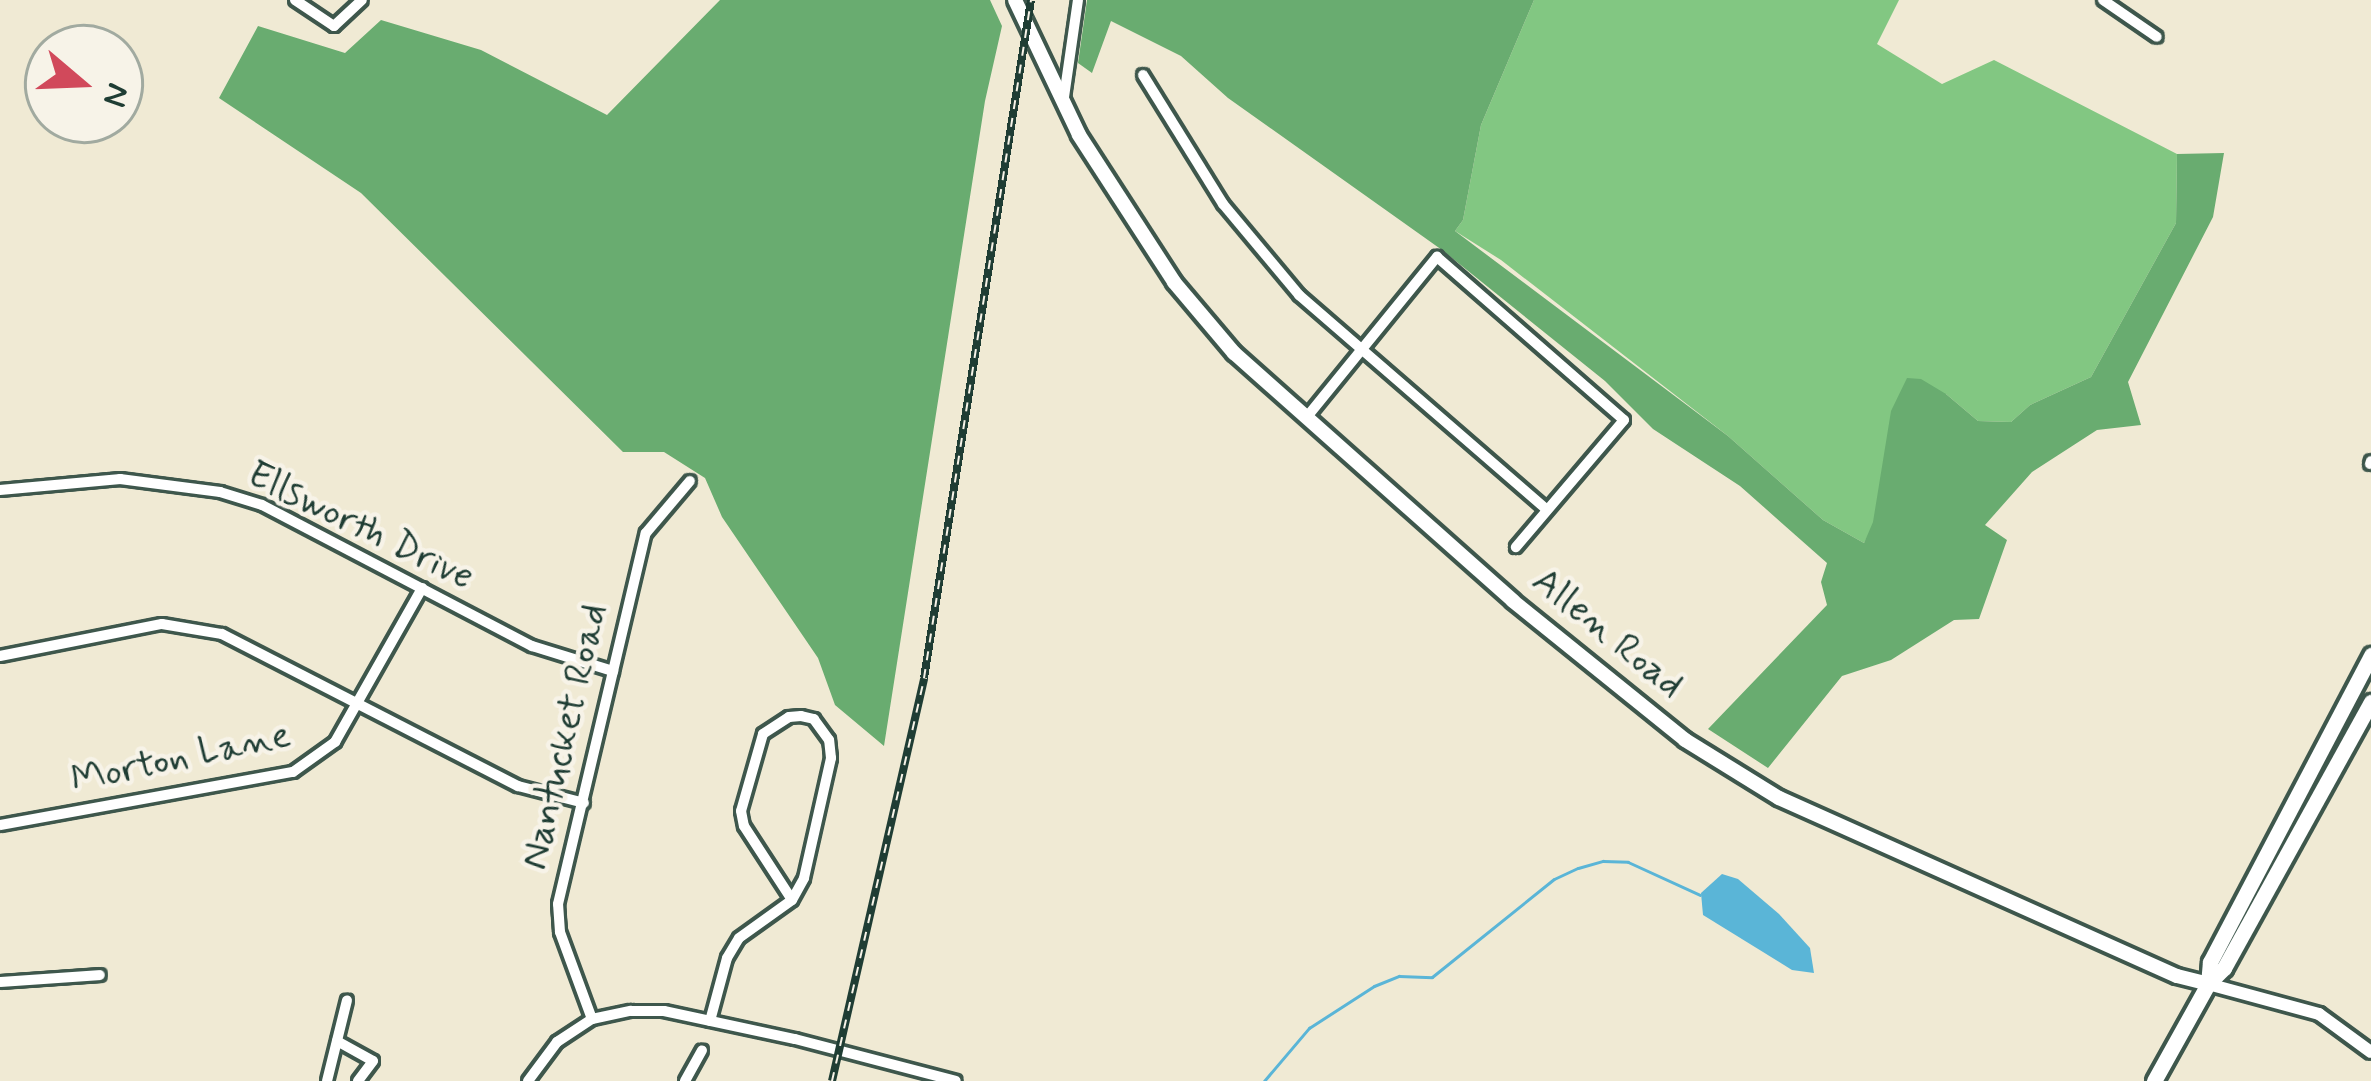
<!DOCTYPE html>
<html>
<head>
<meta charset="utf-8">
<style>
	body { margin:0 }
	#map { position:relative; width:2371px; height:1081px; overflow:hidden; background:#f0ead4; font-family:Mynerve,sans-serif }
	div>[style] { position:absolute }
	.green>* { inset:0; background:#82c782 }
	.forest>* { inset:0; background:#69ac70 }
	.water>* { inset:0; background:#5ab5d7 }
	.stream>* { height:3px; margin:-1.5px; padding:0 1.5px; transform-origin:1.5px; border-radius:1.5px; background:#5ab5d7 }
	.roads { filter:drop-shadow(3px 0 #3e574c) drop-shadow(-3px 0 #3e574c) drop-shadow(0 3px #3e574c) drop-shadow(0 -3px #3e574c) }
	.minor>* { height:10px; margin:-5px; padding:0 5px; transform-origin:5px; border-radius:5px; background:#fff }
	.tertiary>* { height:12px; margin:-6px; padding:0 6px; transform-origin:6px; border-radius:6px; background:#fff }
	.secondary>* { height:14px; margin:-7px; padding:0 7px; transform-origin:7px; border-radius:7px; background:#fff }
	.primary>* { height:15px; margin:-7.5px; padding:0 7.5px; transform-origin:7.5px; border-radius:7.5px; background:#fff }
	.rail>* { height:8px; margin-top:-4px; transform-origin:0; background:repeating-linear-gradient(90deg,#f7f3e8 0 9px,#1f3d34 0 18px); box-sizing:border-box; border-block:3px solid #1f3d34 }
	span { translate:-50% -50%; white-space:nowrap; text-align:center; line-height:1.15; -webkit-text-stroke:9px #f7f3e8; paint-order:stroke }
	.street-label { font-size:39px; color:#1f3d34 }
	.north { position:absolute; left:24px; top:24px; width:120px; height:120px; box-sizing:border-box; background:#f7f3e8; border:3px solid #a1aaa0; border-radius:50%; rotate:109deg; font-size:33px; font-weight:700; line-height:48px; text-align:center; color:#1f3d34 }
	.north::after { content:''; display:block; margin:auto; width:42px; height:54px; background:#d1495b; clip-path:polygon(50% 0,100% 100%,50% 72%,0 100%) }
</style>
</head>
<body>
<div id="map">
	<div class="green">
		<div style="clip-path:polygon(1534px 0,1899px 0,1877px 44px,1942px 84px,1994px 60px,2177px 154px,2176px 223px,2091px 377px,2030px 405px,2011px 422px,1978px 421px,1946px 394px,1864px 543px,1823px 520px,1728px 436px,1501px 260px,1455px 231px,1463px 220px,1481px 125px)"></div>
	</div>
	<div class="forest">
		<div style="clip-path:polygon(720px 0,990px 0,1002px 26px,985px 101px,884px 746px,835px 705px,818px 658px,722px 517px,705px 478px,664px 452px,623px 452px,361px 193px,219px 98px,258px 26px,345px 53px,381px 20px,481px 50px,607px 115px)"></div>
		<div style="clip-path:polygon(1087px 0,1534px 0,1481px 125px,1463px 220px,1455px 231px,1728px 436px,1823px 520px,1864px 543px,1873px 522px,1891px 411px,1907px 378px,1921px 379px,1946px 394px,1978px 421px,2011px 422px,2030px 405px,2091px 377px,2176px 223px,2177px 154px,2224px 153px,2213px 217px,2128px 382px,2141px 425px,2097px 430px,2032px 472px,1985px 525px,2007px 540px,1979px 619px,1954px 620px,1891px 660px,1842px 676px,1768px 768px,1708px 729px,1827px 605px,1821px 582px,1827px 563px,1740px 486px,1653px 429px,1605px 381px,1442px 250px,1228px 98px,1181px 56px,1111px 21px,1092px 73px,1078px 63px)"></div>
	</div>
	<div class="water">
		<div style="clip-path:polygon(1722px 874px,1738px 879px,1779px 914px,1810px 948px,1814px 973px,1792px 970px,1703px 915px,1701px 893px)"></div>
	</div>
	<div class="stream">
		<div style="left:1264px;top:1081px;width:70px;rotate:-49.7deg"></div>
		<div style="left:1309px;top:1028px;width:77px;rotate:-32.9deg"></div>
		<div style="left:1374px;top:986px;width:27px;rotate:-22deg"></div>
		<div style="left:1399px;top:976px;width:33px;rotate:2deg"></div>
		<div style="left:1432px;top:977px;width:156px;rotate:-38.8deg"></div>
		<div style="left:1554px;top:879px;width:26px;rotate:-25deg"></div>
		<div style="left:1578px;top:868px;width:26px;rotate:-16deg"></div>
		<div style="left:1603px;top:861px;width:25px;rotate:2deg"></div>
		<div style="left:1628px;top:862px;width:79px;rotate:24.6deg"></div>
	</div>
	<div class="roads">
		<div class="minor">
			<div style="left:295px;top:0;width:47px;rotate:33.7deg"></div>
			<div style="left:334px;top:26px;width:38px;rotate:-43deg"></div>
			<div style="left:2103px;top:0;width:65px;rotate:34.4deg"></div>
			<div style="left:1143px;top:75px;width:152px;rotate:58.2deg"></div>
			<div style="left:1223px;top:204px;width:119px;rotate:50.1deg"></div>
			<div style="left:1299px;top:295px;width:328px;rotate:40.9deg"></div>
			<div style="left:1064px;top:97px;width:98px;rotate:-81.8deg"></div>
			<div style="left:1306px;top:418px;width:208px;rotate:-50.9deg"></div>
			<div style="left:1437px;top:257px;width:248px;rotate:41.1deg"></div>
			<div style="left:1624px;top:420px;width:167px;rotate:130.4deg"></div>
			<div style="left:2370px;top:464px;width:3px;rotate:-72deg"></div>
			<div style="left:0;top:490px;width:121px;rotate:-5.2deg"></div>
			<div style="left:120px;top:479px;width:101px;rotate:7.4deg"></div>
			<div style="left:220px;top:492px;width:44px;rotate:17.2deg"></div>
			<div style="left:262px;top:505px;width:305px;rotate:27.6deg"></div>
			<div style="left:532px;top:646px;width:85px;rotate:17.2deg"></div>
			<div style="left:0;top:656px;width:165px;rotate:-11.2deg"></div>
			<div style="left:162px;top:624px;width:61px;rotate:9.5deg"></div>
			<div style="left:222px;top:634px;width:333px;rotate:27.2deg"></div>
			<div style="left:518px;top:786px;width:68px;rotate:14.4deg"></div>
			<div style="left:0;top:825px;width:298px;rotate:-10.3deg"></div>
			<div style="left:293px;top:772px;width:52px;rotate:-35.5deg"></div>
			<div style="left:335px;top:742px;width:177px;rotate:-60.5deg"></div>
			<div style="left:0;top:982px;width:100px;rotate:-4deg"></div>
			<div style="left:592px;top:1019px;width:93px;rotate:-110.2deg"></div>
			<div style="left:560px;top:932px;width:28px;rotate:-94deg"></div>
			<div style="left:558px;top:904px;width:381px;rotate:-76.7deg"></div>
			<div style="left:646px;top:533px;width:68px;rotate:-49.8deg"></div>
			<div style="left:710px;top:1021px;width:65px;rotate:-74.9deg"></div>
			<div style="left:727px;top:958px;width:23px;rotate:-59deg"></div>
			<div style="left:739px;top:938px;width:65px;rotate:-35.6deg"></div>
			<div style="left:792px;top:900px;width:25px;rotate:-61deg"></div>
			<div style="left:804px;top:878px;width:123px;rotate:-77.3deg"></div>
			<div style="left:831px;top:758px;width:18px;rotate:-96deg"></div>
			<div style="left:829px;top:740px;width:26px;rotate:-126deg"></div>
			<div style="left:814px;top:719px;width:13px;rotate:-167deg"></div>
			<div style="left:801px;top:716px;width:12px;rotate:175deg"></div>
			<div style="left:789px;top:717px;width:31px;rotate:147deg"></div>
			<div style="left:763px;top:734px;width:80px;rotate:105.9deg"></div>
			<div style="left:741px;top:811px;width:15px;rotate:79deg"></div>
			<div style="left:744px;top:826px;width:88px;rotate:57deg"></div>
			<div style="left:337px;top:1041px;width:41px;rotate:29.1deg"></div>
			<div style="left:373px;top:1061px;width:25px;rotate:127deg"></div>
			<div style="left:327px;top:1081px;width:83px;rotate:-76.1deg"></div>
			<div style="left:528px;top:1081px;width:49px;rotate:-53.4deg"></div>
			<div style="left:557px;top:1042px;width:42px;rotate:-33.3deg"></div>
			<div style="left:592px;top:1019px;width:40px;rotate:-12deg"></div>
			<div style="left:631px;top:1011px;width:33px"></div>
			<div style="left:664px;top:1011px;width:134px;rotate:12.1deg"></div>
			<div style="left:795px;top:1039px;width:166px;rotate:14.6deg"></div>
			<div style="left:685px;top:1081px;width:35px;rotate:-61deg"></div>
		</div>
		<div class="tertiary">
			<div style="left:2208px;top:984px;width:115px;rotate:15.1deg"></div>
			<div style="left:2319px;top:1014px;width:64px;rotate:36.2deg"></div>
		</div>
		<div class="secondary">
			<div style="left:1015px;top:0;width:149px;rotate:64.6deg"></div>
			<div style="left:1079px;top:135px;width:175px;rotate:57.1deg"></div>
			<div style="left:1174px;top:282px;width:93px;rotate:49.8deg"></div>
			<div style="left:1234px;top:353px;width:373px;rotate:41.6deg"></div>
			<div style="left:1513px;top:601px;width:221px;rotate:38.9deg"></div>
			<div style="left:1685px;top:740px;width:110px;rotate:31.7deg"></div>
			<div style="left:1779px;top:798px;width:436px;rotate:24.1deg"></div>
			<div style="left:2177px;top:976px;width:32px;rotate:14deg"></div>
		</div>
		<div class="primary">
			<div style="left:2208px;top:984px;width:22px;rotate:-85deg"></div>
			<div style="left:2210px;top:962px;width:347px;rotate:-62.3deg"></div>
			<div style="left:2154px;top:1081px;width:111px;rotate:-60.9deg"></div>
			<div style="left:2208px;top:984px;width:23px;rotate:-45deg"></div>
			<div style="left:2224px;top:968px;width:304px;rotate:-61.1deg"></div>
		</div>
	</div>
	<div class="rail">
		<div style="left:832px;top:1081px;width:413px;rotate:-77.1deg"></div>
		<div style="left:924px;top:678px;width:686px;rotate:-81.03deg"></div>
	</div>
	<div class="street-label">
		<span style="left:360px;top:527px;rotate:26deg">Ellsworth Drive</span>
		<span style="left:1607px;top:634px;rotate:39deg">Allen Road</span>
		<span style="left:566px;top:737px;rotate:-77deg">Nantucket Road</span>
		<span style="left:181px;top:759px;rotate:-12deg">Morton Lane</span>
	</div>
	<div class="north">N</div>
</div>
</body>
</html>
